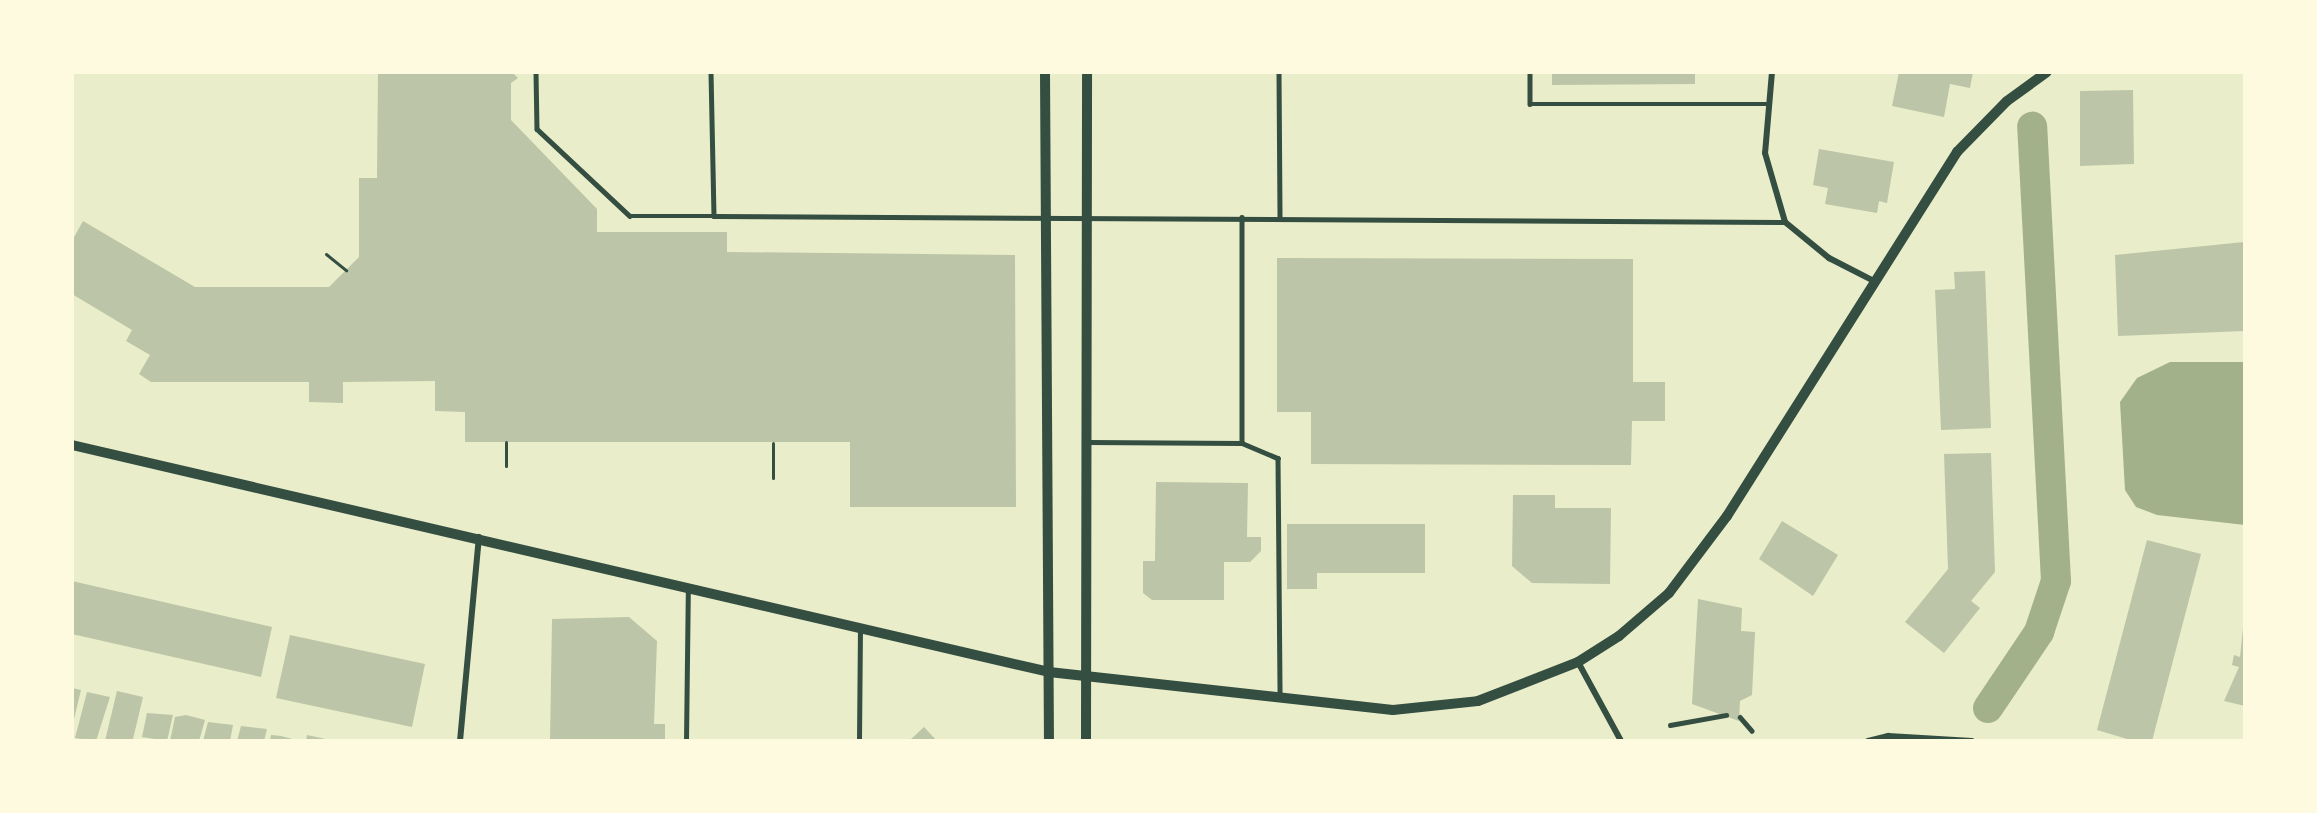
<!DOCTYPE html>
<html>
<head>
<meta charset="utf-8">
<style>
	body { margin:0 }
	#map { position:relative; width:2317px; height:813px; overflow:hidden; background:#e9edc9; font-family:"Varela Round",sans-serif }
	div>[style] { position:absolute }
	.water>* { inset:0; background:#a3b18a }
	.river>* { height:30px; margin:-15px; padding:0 15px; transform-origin:15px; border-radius:15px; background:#a3b18a }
	.building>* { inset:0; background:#bcc5a7 }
	.path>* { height:3px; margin:-1.5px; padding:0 1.5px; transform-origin:1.5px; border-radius:1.5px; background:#344e41 }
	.service>* { height:4.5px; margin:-2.25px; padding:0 2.25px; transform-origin:2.25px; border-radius:2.25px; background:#344e41 }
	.minor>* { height:6px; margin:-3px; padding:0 3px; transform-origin:3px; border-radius:3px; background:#344e41 }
	.tertiary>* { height:10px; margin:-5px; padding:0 5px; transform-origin:5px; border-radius:5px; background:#344e41 }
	span { translate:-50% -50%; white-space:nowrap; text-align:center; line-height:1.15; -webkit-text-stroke:6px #fefae0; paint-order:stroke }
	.frame { position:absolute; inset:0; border:74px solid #fefae0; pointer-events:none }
</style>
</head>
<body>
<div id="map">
	<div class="water">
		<div style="clip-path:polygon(2170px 362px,2245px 362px,2245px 525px,2157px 515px,2136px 507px,2125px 490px,2120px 402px,2137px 378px)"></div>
	</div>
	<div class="river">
		<div style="left:1988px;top:708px;width:92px;rotate:-56.1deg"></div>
		<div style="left:2039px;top:632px;width:54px;rotate:-71.6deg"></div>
		<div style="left:2056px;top:581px;width:455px;rotate:-93deg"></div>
	</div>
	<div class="building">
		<div style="clip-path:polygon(378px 72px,512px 72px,518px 78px,511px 83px,511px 120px,597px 209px,597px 232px,727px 232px,727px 252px,1015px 255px,1016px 507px,850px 507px,850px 442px,465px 442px,465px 412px,435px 411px,435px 381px,343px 382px,343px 403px,309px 402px,309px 382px,151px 382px,139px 374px,150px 355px,126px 341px,132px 330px,72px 294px,72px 241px,83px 221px,195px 287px,329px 287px,359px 257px,359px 178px,377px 178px)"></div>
		<div style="clip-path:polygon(1552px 72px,1695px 72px,1695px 84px,1552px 85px)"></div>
		<div style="clip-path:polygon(1899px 72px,1973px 72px,1970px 88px,1950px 84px,1944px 117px,1892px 106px)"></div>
		<div style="clip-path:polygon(2133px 90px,2134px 164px,2080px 166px,2080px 91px)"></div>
		<div style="clip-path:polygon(1819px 149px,1894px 162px,1887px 203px,1879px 201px,1877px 213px,1825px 204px,1828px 188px,1813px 185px)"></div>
		<div style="clip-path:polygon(2244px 242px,2245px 331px,2118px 336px,2115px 255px)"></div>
		<div style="clip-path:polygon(1277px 258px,1633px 259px,1633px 382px,1665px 382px,1665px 421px,1632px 421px,1631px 465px,1311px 464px,1311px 412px,1277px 412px)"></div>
		<div style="clip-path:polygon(1985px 271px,1991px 428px,1941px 430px,1935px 290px,1955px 289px,1954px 272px)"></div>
		<div style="clip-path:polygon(1991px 453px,1995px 572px,1971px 601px,1980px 608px,1944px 653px,1905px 622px,1948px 569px,1944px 454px)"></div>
		<div style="clip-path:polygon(1156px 482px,1248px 483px,1247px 537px,1261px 537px,1261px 551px,1250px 562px,1224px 562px,1224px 600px,1152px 600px,1143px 593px,1143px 561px,1155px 561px)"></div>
		<div style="clip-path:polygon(1513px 495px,1555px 495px,1555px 508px,1611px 508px,1610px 584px,1532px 583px,1512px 566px)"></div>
		<div style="clip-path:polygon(1782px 521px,1838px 555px,1813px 596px,1759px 559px)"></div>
		<div style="clip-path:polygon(1287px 524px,1425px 524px,1425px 573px,1317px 573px,1317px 589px,1287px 589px)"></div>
		<div style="clip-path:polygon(2147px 540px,2201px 554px,2152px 741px,2134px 741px,2097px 730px)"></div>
		<div style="clip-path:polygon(72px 581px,272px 627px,261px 677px,72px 634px)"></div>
		<div style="clip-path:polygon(1698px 599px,1742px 608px,1741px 631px,1755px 632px,1752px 695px,1740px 701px,1739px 721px,1692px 704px)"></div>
		<div style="clip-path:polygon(629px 617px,657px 641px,654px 724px,665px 724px,665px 741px,550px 741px,552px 619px)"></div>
		<div style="clip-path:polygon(2243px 628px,2245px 629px,2245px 706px,2224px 701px,2239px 667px,2232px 665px,2234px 655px,2240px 657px)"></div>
		<div style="clip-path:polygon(290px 635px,425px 664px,412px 727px,276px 698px)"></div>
		<div style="clip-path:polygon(72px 688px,81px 690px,73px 723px,72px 723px)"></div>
		<div style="clip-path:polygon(117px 691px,143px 697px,133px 739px,105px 741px)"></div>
		<div style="clip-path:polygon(87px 692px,110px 697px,96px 741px,75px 738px)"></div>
		<div style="clip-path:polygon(147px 713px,173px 715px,167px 741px,142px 737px)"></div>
		<div style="clip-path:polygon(186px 715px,205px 720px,199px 741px,170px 741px,175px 717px)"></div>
		<div style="clip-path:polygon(208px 722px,233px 725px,230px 741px,203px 741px)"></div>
		<div style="clip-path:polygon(241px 726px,267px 729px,264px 741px,237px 741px)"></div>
		<div style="clip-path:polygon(924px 727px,937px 741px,909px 741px)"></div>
		<div style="clip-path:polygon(271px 735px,281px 736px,300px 741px,270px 741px)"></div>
		<div style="clip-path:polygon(307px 735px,330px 740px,330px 741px,306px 741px)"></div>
	</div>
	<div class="path">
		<div style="left:326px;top:254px;width:26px;rotate:39deg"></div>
		<div style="left:773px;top:443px;width:35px;rotate:90deg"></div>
		<div style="left:506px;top:466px;width:24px;rotate:-90deg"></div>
	</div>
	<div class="service">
		<div style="left:536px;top:72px;width:57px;rotate:89deg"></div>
		<div style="left:537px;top:129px;width:127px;rotate:43.1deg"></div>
		<div style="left:630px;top:216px;width:84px"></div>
		<div style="left:711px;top:72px;width:144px;rotate:88.8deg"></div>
		<div style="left:714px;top:216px;width:1071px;rotate:0.32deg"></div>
		<div style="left:1279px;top:72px;width:145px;rotate:89.6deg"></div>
		<div style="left:1530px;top:72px;width:32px;rotate:90deg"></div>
		<div style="left:1530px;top:104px;width:236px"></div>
		<div style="left:1242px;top:217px;width:226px;rotate:90deg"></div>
		<div style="left:1088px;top:442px;width:154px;rotate:0.4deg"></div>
		<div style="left:1242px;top:443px;width:39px;rotate:23deg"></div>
		<div style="left:1278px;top:458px;width:238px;rotate:89.5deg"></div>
		<div style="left:1740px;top:717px;width:18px;rotate:49deg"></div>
		<div style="left:1670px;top:725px;width:57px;rotate:-10.1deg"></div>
		<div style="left:686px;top:741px;width:153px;rotate:-89.3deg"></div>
		<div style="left:859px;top:741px;width:110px;rotate:-89.5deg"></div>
	</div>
	<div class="minor">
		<div style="left:1772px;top:72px;width:81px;rotate:94.9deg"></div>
		<div style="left:1765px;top:153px;width:72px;rotate:73.8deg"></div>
		<div style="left:1785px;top:222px;width:57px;rotate:39.3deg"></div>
		<div style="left:1829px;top:258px;width:48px;rotate:27.1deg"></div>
		<div style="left:1578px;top:662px;width:90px;rotate:61.4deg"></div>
		<div style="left:460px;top:741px;width:205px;rotate:-84.7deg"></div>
		<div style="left:1868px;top:741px;width:21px;rotate:-14deg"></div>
		<div style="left:1888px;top:736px;width:84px;rotate:3.4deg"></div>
	</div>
	<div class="tertiary">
		<div style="left:1045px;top:72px;width:669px;rotate:89.66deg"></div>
		<div style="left:72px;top:445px;width:1003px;rotate:13.08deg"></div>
		<div style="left:1049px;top:672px;width:346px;rotate:6.3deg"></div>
		<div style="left:1393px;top:710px;width:85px;rotate:-6deg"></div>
		<div style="left:1478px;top:701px;width:107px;rotate:-21.3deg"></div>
		<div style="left:1578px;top:662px;width:49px;rotate:-32.4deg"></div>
		<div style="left:1619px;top:636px;width:66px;rotate:-40.7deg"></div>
		<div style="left:1669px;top:593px;width:96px;rotate:-53deg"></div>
		<div style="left:1727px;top:516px;width:431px;rotate:-57.7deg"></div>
		<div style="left:1957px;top:152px;width:71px;rotate:-45.6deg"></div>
		<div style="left:2007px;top:101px;width:49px;rotate:-35.9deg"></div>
		<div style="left:1086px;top:741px;width:669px;rotate:-89.91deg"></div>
	</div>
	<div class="frame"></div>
</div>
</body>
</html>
